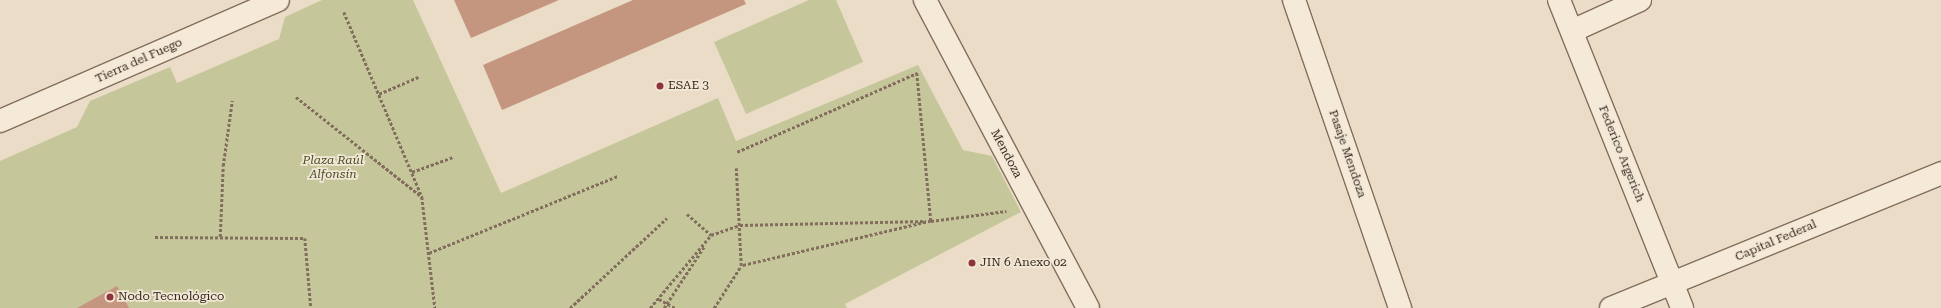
<!DOCTYPE html>
<html>
<head>
<meta charset="utf-8">
<style>
	body { margin:0 }
	#map { position:relative; width:1941px; height:308px; overflow:hidden; background:#eadcc6; font-family:"Roboto Serif",serif }
	div>[style] { position:absolute }
	.green>* { inset:0; background:#c5c79b }
	.building>* { inset:0; background:#c4967f }
	.path>* { height:2.5px; margin-top:-1.25px; transform-origin:0; background:repeating-linear-gradient(90deg,#836e5d 0 3px,transparent 0 5px) }
	.roads { filter:drop-shadow(1px 0 #836e5d) drop-shadow(-1px 0 #836e5d) drop-shadow(0 1px #836e5d) drop-shadow(0 -1px #836e5d) }
	.minor>* { height:22px; margin:-11px; padding:0 11px; transform-origin:11px; border-radius:11px; background:#f5ead8 }
	.dots>* { width:11px; height:11px; translate:-50% -50%; box-sizing:border-box; border:2px solid #f2e7d5; border-radius:50% }
	span { translate:-50% -50%; white-space:nowrap; text-align:center; line-height:1.15; -webkit-text-stroke:3.5px #f2e7d5; paint-order:stroke }
	.street-label { font-size:12px; color:#352820 }
	.poi-label { font-size:12px; color:#352820 }
	.left { translate:0 -50%; text-align:left }
	.park-label { font-size:12px; color:#494f28; font-style:italic }
</style>
</head>
<body>
<div id="map">
	<div class="green">
		<div style="clip-path:polygon(322px 0,413px 0,501px 193px,718px 98px,736px 141px,918px 65px,963px 150px,992px 156px,1021px 212px,845px 304px,847px 308px,0 308px,0 161px,77px 127px,90px 101px,170px 67px,177px 83px,279px 39px,285px 17px)"></div>
		<div style="clip-path:polygon(809px 0,836px 0,863px 62px,746px 114px,714px 42px)"></div>
	</div>
	<div class="building">
		<div style="clip-path:polygon(454px 0,559px 0,471px 38px)"></div>
		<div style="clip-path:polygon(633px 0,744px 0,746px 4px,502px 110px,483px 65px)"></div>
		<div style="clip-path:polygon(117px 286px,129px 308px,77px 308px)"></div>
	</div>
	<div class="path">
		<div style="left:344px;top:12px;width:201px;rotate:67.1deg"></div>
		<div style="left:422px;top:197px;width:112px;rotate:83.3deg"></div>
		<div style="left:379px;top:94px;width:43px;rotate:-23.6deg"></div>
		<div style="left:296px;top:97px;width:161px;rotate:38.4deg"></div>
		<div style="left:737px;top:152px;width:197px;rotate:-23.7deg"></div>
		<div style="left:917px;top:73px;width:149px;rotate:84.6deg"></div>
		<div style="left:931px;top:221px;width:195px;rotate:166.7deg"></div>
		<div style="left:412px;top:172px;width:44px;rotate:-20.1deg"></div>
		<div style="left:687px;top:214px;width:32px;rotate:41deg"></div>
		<div style="left:931px;top:221px;width:76px;rotate:-7.6deg"></div>
		<div style="left:155px;top:237px;width:150px;rotate:0.4deg"></div>
		<div style="left:305px;top:238px;width:70px;rotate:85.1deg"></div>
		<div style="left:220px;top:237px;width:71px;rotate:-87.6deg"></div>
		<div style="left:223px;top:166px;width:66px;rotate:-82.1deg"></div>
		<div style="left:429px;top:253px;width:204px;rotate:-22.2deg"></div>
		<div style="left:659px;top:299px;width:18px;rotate:29deg"></div>
		<div style="left:570px;top:308px;width:132px;rotate:-42.9deg"></div>
		<div style="left:650px;top:308px;width:95px;rotate:-50.1deg"></div>
		<div style="left:711px;top:235px;width:31px;rotate:-19deg"></div>
		<div style="left:740px;top:225px;width:186px;rotate:-1.2deg"></div>
		<div style="left:664px;top:308px;width:75px;rotate:-56.9deg"></div>
		<div style="left:714px;top:308px;width:50px;rotate:-57.3deg"></div>
		<div style="left:741px;top:266px;width:98px;rotate:-92.9deg"></div>
	</div>
	<div class="roads">
		<div class="minor">
			<div style="left:925px;top:0;width:348px;rotate:62.1deg"></div>
			<div style="left:1294px;top:0;width:326px;rotate:71deg"></div>
			<div style="left:1559px;top:0;width:332px;rotate:68.2deg"></div>
			<div style="left:1572px;top:31px;width:75px;rotate:-24.5deg"></div>
			<div style="left:0;top:121px;width:303px;rotate:-23.5deg"></div>
			<div style="left:1611px;top:308px;width:357px;rotate:-22.2deg"></div>
		</div>
	</div>
	<div class="dots">
		<div style="left:660px;top:86px;background:#8c333c"></div>
		<div style="left:972px;top:263px;background:#8c333c"></div>
		<div style="left:110px;top:297px;background:#8c333c"></div>
	</div>
	<div class="street-label">
		<span style="left:139px;top:61px;rotate:-24deg">Tierra del Fuego</span>
		<span style="left:1006px;top:154px;rotate:62deg">Mendoza</span>
		<span style="left:1347px;top:154px;rotate:71deg">Pasaje Mendoza</span>
		<span style="left:1621px;top:154px;rotate:68deg">Federico Argerich</span>
		<span style="left:1776px;top:241px;rotate:-23deg">Capital Federal</span>
	</div>
	<div class="poi-label">
		<span class="left" style="left:668px;top:86px">ESAE 3</span>
		<span class="left" style="left:980px;top:263px">JIN 6 Anexo 02</span>
		<span class="left" style="left:118px;top:297px">Nodo Tecnológico</span>
	</div>
	<div class="park-label">
		<span style="left:333px;top:168px">Plaza Raúl<br>Alfonsín</span>
	</div>
</div>
</body>
</html>
